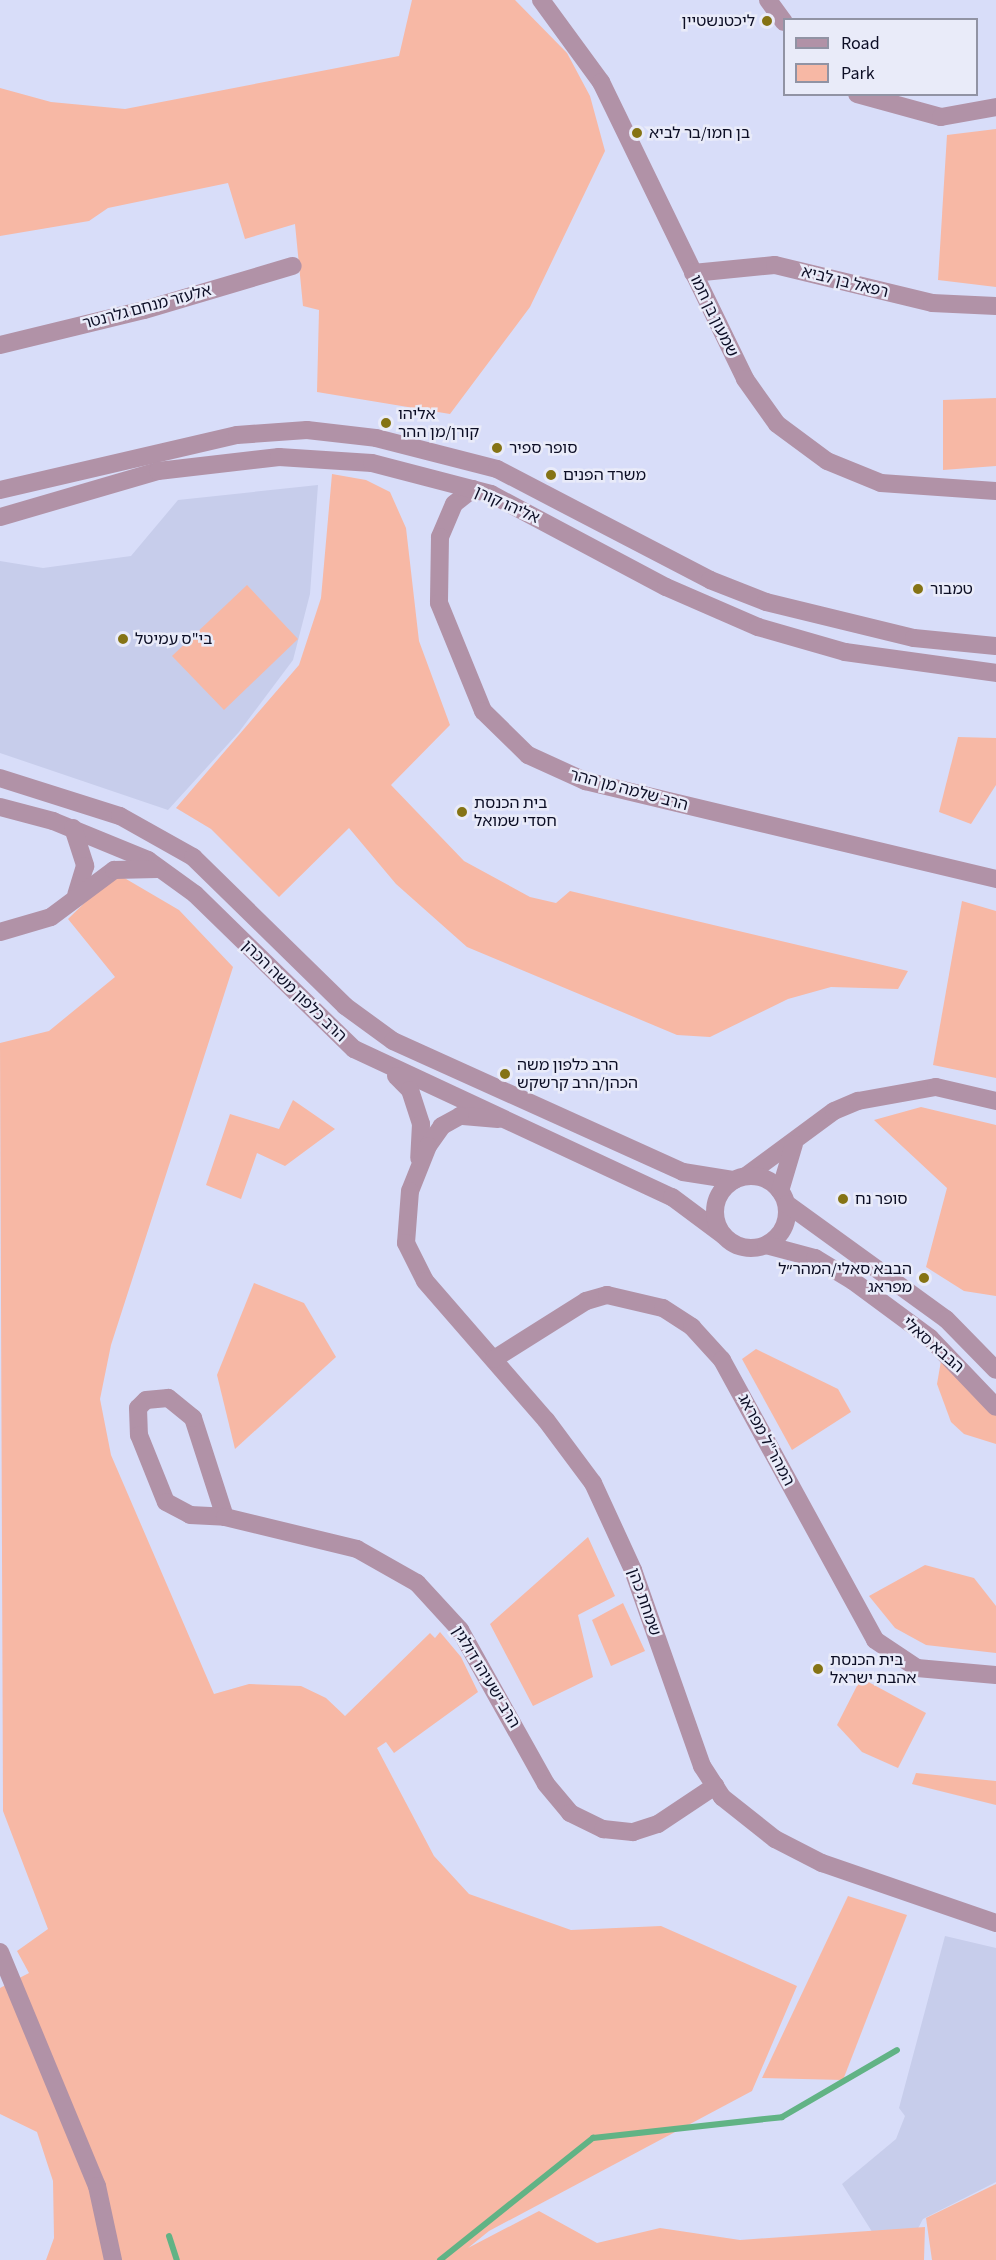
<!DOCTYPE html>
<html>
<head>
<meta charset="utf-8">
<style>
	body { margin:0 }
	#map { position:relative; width:996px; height:2260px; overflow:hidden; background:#d8ddf9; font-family:"Source Sans 3","Noto Sans Hebrew",sans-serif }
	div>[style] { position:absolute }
	.built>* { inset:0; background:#c7cdeb }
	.green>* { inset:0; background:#f7b8a5 }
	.stream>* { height:6px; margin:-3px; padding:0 3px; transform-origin:3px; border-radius:3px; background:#61b385 }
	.minor>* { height:18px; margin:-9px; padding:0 9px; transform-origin:9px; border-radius:9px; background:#b192a7 }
	.minor>.ring { margin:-9px; padding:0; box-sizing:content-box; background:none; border:18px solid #b192a7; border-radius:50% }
	.dots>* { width:16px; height:16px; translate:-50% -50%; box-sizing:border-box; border:3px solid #e9ebf9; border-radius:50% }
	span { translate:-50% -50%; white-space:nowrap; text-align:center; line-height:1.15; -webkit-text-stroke:5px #e9ebf9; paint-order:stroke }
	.poi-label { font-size:16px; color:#0c0e25 }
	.right { translate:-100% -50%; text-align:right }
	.left { translate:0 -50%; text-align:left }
	.street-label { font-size:16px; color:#0c0e25 }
	.legend { position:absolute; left:783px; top:18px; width:195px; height:78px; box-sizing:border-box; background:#e9ebf9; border:2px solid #9193a4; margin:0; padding:8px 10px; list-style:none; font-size:18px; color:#0c0e25 }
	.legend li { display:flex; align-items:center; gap:12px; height:30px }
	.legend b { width:30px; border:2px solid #9193a4 }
</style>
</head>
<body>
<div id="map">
	<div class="built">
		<div style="clip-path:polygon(318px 485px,310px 594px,293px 660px,239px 732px,168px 810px,0 753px,0 561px,43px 568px,131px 556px,178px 500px)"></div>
		<div style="clip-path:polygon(945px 1936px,996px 1948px,996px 2182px,923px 2219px,915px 2234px,886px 2254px,842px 2184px,896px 2139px,905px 2116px,899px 2108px)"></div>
	</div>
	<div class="green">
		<div style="clip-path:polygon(412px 0,515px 0,567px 53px,590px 96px,605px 151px,530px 307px,450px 414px,317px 392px,319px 310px,303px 306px,295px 224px,245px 239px,228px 183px,108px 208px,89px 221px,0 236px,0 88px,51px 102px,125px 109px,399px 56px)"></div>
		<div style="clip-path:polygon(996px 129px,996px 287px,938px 280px,947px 135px)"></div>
		<div style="clip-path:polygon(996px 398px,996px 466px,943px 470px,943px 400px)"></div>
		<div style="clip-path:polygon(332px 474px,366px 480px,390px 492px,406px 528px,419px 641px,450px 725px,391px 785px,464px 861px,530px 897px,556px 903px,570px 891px,908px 971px,898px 989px,831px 987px,788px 999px,710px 1037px,677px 1035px,467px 947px,396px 884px,349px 828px,279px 897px,211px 829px,176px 808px,299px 665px,321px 598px)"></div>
		<div style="clip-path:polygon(247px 585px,298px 639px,224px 710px,172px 656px)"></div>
		<div style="clip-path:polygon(958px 737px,996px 738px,996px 785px,971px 824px,939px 812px)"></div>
		<div style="clip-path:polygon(121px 876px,179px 910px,233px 967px,111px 1345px,100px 1399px,111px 1455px,214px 1694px,249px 1684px,301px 1686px,326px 1698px,345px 1716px,430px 1633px,435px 1638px,440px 1632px,461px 1657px,478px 1692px,394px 1753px,386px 1742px,377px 1748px,434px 1856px,469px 1894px,571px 1930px,661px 1926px,797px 1986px,752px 2091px,489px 2231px,468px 2248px,539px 2211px,597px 2243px,660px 2228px,740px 2240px,925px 2227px,924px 2260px,46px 2260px,54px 2238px,53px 2181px,37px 2132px,0 2114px,0 1988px,29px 1973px,17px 1951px,48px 1929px,3px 1811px,0 1043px,49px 1031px,115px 977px,68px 919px,110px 878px)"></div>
		<div style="clip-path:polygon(962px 901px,996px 911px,996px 1078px,933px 1065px)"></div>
		<div style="clip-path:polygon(293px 1100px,335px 1129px,285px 1166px,257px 1153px,241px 1199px,206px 1185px,230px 1114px,279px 1129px)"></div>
		<div style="clip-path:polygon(921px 1107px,996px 1125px,996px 1296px,964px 1291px,926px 1267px,947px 1188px,874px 1120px)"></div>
		<div style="clip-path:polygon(254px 1283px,304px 1303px,336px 1357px,235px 1449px,217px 1375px)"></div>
		<div style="clip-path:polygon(756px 1349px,838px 1389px,851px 1412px,792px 1450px,742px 1359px)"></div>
		<div style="clip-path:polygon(942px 1355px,996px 1415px,996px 1444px,964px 1434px,951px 1422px,937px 1384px)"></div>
		<div style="clip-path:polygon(588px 1537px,615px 1596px,578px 1615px,593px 1677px,533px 1706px,490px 1624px)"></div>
		<div style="clip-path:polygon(925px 1565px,974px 1578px,996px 1606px,996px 1653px,926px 1645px,895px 1628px,869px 1596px)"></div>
		<div style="clip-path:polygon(623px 1603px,645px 1651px,611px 1666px,592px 1620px)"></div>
		<div style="clip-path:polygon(861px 1678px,926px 1713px,898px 1768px,862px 1752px,837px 1725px)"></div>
		<div style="clip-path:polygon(916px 1773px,996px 1781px,996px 1805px,912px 1784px)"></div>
		<div style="clip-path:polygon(848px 1896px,907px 1915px,843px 2080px,762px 2078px)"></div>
		<div style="clip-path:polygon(996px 2184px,996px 2260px,932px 2260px,926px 2218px)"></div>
	</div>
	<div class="stream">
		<div style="left:169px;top:2236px;width:25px;rotate:72deg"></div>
		<div style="left:440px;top:2260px;width:196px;rotate:-38.6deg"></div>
		<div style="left:593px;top:2138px;width:190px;rotate:-6.3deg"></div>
		<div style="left:782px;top:2117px;width:133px;rotate:-30.2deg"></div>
	</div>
	<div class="minor">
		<div style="left:541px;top:0;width:102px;rotate:53.8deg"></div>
		<div style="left:601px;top:82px;width:330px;rotate:64.1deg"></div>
		<div style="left:745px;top:379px;width:55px;rotate:54.6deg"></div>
		<div style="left:777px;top:424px;width:62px;rotate:36.5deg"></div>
		<div style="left:827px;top:461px;width:58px;rotate:22.2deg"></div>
		<div style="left:881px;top:483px;width:115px;rotate:4deg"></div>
		<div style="left:768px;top:0;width:27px;rotate:54deg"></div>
		<div style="left:857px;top:94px;width:87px;rotate:15.3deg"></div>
		<div style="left:941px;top:117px;width:56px;rotate:-10.3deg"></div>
		<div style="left:693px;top:273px;width:82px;rotate:-5.6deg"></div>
		<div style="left:775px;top:265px;width:162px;rotate:13.6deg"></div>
		<div style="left:932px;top:303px;width:64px;rotate:2.7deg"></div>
		<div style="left:0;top:345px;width:148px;rotate:-13.7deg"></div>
		<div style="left:144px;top:310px;width:155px;rotate:-16.5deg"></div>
		<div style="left:473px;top:489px;width:24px;rotate:142deg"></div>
		<div style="left:454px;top:504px;width:36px;rotate:113deg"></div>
		<div style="left:440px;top:537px;width:66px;rotate:90.9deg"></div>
		<div style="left:439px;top:603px;width:117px;rotate:67.8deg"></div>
		<div style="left:483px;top:711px;width:63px;rotate:44.4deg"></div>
		<div style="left:528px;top:755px;width:63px;rotate:24.5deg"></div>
		<div style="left:585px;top:781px;width:423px;rotate:13.4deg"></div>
		<div style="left:0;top:490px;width:243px;rotate:-13.1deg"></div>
		<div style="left:237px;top:435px;width:70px;rotate:-4.1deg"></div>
		<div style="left:307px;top:430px;width:69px;rotate:6.6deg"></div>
		<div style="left:376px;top:438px;width:125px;rotate:14.4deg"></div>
		<div style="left:497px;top:469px;width:240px;rotate:27.5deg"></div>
		<div style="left:710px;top:580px;width:60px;rotate:21.4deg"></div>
		<div style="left:766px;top:602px;width:152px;rotate:13.7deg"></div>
		<div style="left:914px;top:638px;width:82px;rotate:5.6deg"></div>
		<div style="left:0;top:517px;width:165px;rotate:-16.2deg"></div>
		<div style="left:158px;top:471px;width:122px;rotate:-6.6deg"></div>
		<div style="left:279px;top:457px;width:93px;rotate:3.7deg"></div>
		<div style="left:372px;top:463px;width:123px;rotate:14.6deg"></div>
		<div style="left:491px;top:494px;width:198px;rotate:28deg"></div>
		<div style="left:666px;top:587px;width:100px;rotate:23.5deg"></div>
		<div style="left:758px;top:627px;width:91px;rotate:16deg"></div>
		<div style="left:845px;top:652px;width:152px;rotate:7.9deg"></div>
		<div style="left:0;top:778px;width:126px;rotate:17.6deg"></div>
		<div style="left:120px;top:816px;width:84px;rotate:29.3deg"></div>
		<div style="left:193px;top:857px;width:213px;rotate:44.4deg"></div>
		<div style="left:345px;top:1006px;width:59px;rotate:36.1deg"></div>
		<div style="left:393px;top:1041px;width:318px;rotate:24.3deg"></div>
		<div style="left:683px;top:1172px;width:52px;rotate:8.9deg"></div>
		<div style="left:0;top:807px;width:55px;rotate:14.8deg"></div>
		<div style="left:53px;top:821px;width:103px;rotate:22.3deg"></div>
		<div style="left:148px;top:860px;width:58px;rotate:35.9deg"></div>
		<div style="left:195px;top:894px;width:222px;rotate:44.3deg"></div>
		<div style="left:354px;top:1049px;width:351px;rotate:25deg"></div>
		<div style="left:672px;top:1197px;width:64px;rotate:36.7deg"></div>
		<div style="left:73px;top:828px;width:40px;rotate:72deg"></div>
		<div style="left:85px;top:866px;width:30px;rotate:107deg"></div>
		<div style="left:0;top:932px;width:53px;rotate:-16.4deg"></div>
		<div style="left:51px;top:917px;width:79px;rotate:-36.7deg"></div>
		<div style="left:114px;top:870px;width:43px;rotate:-1.3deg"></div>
		<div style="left:396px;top:1076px;width:20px;rotate:45deg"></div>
		<div style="left:410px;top:1090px;width:36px;rotate:72deg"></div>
		<div style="left:421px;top:1124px;width:34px;rotate:93deg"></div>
		<div style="left:498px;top:1119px;width:38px;rotate:-175deg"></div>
		<div style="left:460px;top:1116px;width:21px;rotate:151deg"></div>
		<div style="left:442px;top:1126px;width:24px;rotate:125deg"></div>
		<div style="left:428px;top:1146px;width:48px;rotate:111.8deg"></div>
		<div style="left:410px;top:1191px;width:52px;rotate:94.4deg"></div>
		<div style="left:406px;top:1243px;width:42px;rotate:63.4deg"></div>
		<div style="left:425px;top:1281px;width:184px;rotate:49deg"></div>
		<div style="left:546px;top:1420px;width:79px;rotate:53.3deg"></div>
		<div style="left:593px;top:1483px;width:96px;rotate:65.3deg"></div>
		<div style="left:633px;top:1570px;width:208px;rotate:70.6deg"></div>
		<div style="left:702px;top:1766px;width:37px;rotate:57deg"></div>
		<div style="left:722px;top:1797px;width:68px;rotate:38.4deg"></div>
		<div style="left:775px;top:1839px;width:53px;rotate:27.1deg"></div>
		<div style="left:822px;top:1863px;width:184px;rotate:19deg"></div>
		<div style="left:746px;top:1176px;width:109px;rotate:-36.5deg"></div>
		<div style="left:834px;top:1111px;width:26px;rotate:-23deg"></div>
		<div style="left:858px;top:1101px;width:79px;rotate:-10.2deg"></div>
		<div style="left:936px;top:1087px;width:62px;rotate:13.1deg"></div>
		<div class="ring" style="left:715px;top:1176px;width:54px;height:54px"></div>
		<div style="left:780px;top:1191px;width:49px;rotate:-73.4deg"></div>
		<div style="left:787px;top:1204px;width:196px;rotate:35.9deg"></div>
		<div style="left:946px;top:1319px;width:71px;rotate:45.6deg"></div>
		<div style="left:766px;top:1245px;width:51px;rotate:14.9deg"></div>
		<div style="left:815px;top:1258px;width:44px;rotate:31.2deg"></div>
		<div style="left:853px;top:1281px;width:96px;rotate:36.5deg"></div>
		<div style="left:930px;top:1338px;width:95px;rotate:46.3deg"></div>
		<div style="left:494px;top:1359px;width:109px;rotate:-32.2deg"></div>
		<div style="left:586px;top:1301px;width:22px;rotate:-16deg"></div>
		<div style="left:607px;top:1295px;width:57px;rotate:13.1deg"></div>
		<div style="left:663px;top:1308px;width:35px;rotate:33deg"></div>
		<div style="left:692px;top:1327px;width:45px;rotate:47.7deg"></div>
		<div style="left:722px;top:1360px;width:319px;rotate:61.3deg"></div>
		<div style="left:875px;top:1640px;width:50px;rotate:33.7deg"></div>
		<div style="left:917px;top:1668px;width:79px;rotate:5.1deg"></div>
		<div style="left:225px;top:1517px;width:104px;rotate:-107.9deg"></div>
		<div style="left:193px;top:1418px;width:32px;rotate:-141deg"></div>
		<div style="left:168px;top:1398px;width:22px;rotate:175deg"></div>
		<div style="left:146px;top:1400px;width:11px;rotate:135deg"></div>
		<div style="left:138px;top:1408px;width:27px;rotate:88deg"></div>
		<div style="left:139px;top:1435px;width:72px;rotate:68.1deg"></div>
		<div style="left:166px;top:1502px;width:27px;rotate:28deg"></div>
		<div style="left:190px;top:1515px;width:35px;rotate:3deg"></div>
		<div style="left:225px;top:1517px;width:136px;rotate:13.6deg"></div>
		<div style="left:357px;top:1549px;width:69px;rotate:29.5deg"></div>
		<div style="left:417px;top:1583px;width:64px;rotate:47.5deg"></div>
		<div style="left:460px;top:1630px;width:176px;rotate:60.8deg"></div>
		<div style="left:546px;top:1784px;width:38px;rotate:50deg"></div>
		<div style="left:570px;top:1813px;width:37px;rotate:26deg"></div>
		<div style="left:603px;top:1829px;width:30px;rotate:6deg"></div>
		<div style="left:633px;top:1832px;width:26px;rotate:-18deg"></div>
		<div style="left:658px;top:1824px;width:69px;rotate:-33.7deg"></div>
		<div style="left:0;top:1952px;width:253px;rotate:67.5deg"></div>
		<div style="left:97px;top:2186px;width:76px;rotate:77.8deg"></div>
	</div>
	<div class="dots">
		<div style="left:767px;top:21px;background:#857314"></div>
		<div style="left:637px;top:133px;background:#857314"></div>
		<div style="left:386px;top:423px;background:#857314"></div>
		<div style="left:497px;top:448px;background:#857314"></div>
		<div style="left:551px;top:475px;background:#857314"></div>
		<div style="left:918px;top:589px;background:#857314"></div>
		<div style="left:123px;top:639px;background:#857314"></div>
		<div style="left:462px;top:812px;background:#857314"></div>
		<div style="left:505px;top:1074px;background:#857314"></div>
		<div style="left:843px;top:1199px;background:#857314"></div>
		<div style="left:924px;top:1278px;background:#857314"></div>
		<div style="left:818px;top:1669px;background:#857314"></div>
	</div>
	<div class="poi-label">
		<span class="right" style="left:755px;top:21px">ליכטנשטיין</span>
		<span class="left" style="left:649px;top:133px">בן חמו/בר לביא</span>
		<span class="left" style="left:398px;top:423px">אליהו<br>קורן/מן ההר</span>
		<span class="left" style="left:509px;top:448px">סופר ספיר</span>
		<span class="left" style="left:563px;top:475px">משרד הפנים</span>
		<span class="left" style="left:930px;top:589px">טמבור</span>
		<span class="left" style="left:135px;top:639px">בי"ס עמיטל</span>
		<span class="left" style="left:474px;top:812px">בית הכנסת<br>חסדי שמואל</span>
		<span class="left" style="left:517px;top:1074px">הרב כלפון משה<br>הכהן/הרב קרשקש</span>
		<span class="left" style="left:855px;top:1199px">סופר נח</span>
		<span class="right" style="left:912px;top:1278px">הבבא סאלי/המהר״ל<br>מפראג</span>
		<span class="left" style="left:830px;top:1669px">בית הכנסת<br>אהבת ישראל</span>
	</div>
	<div class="street-label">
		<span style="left:845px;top:282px;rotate:14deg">רפאל בן לביא</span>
		<span style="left:147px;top:307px;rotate:-15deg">אלעזר מנחם גלרנטר</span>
		<span style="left:714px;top:316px;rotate:64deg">שמעון בן חמו</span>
		<span style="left:507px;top:505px;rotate:24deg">אליהו קורן</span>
		<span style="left:629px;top:790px;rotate:15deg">הרב שלמה מן ההר</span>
		<span style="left:294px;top:991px;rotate:44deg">הרב כלפון משה הכהן</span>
		<span style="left:933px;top:1345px;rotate:41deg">הבבא סאלי</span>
		<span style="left:766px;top:1440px;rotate:62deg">המהר"ל מפראג</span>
		<span style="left:644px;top:1602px;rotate:71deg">שמחת כהן</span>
		<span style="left:486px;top:1677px;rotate:59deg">הרב ישעיהו דולגין</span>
	</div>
	<ul class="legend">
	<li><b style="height:8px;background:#b192a7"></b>Road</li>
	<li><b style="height:16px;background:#f7b8a5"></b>Park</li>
	</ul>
</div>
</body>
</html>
